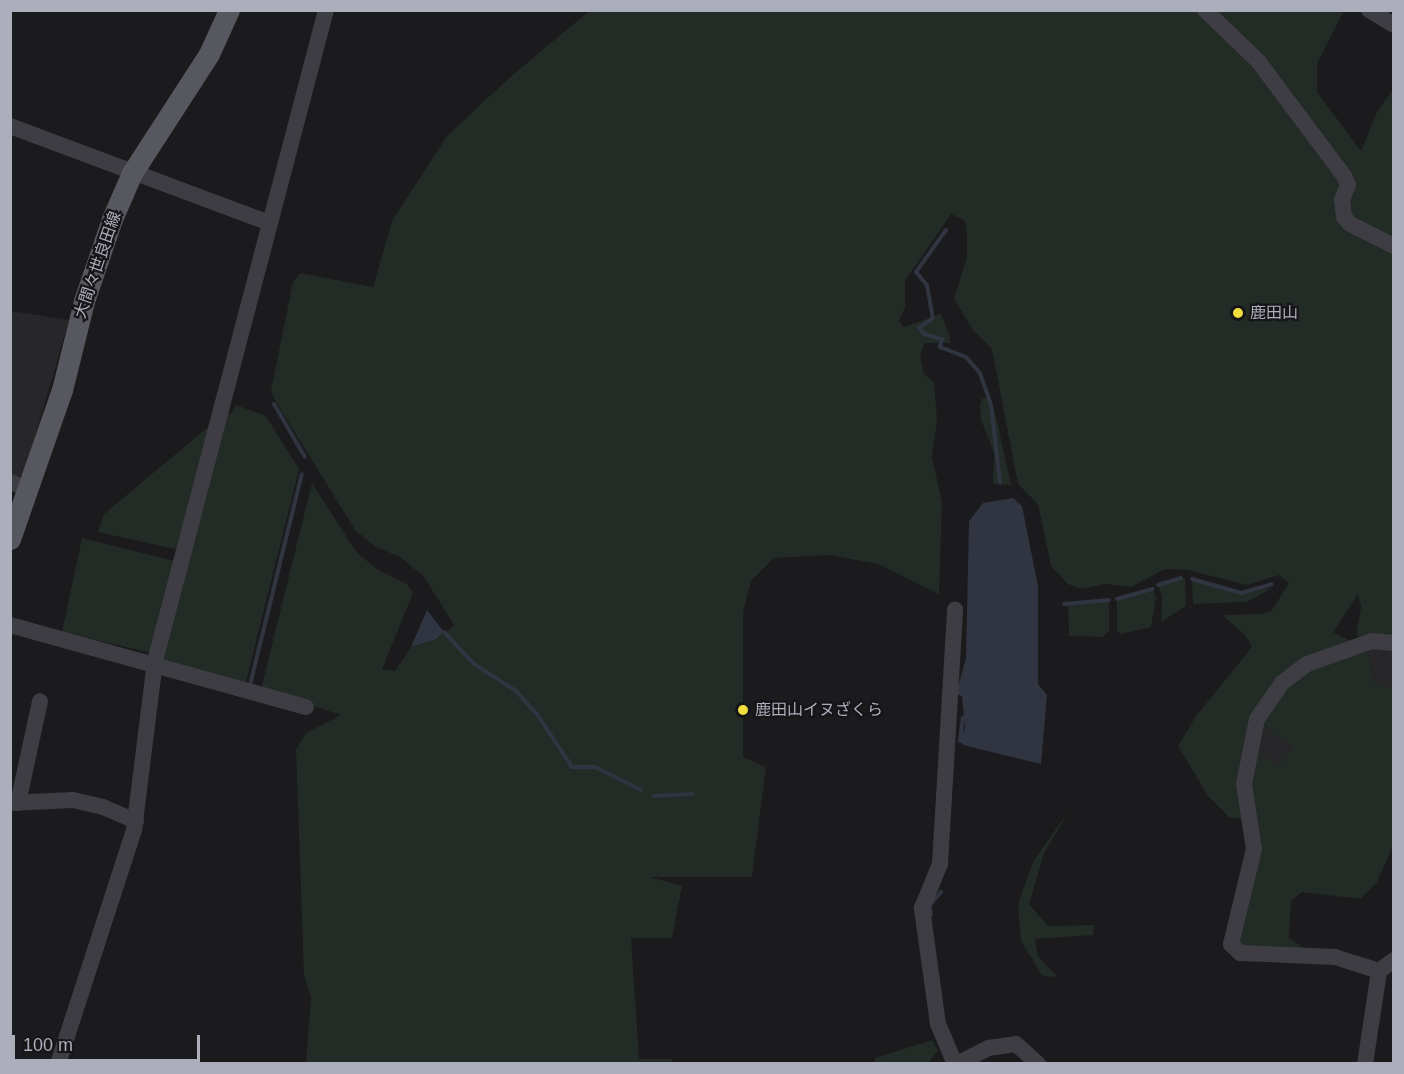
<!DOCTYPE html>
<html>
<head>
<meta charset="utf-8">
<style>
	body { margin:0 }
	#map { position:relative; width:1404px; height:1074px; overflow:hidden; background:#1b1a1c; font-family:Arial,"Noto Sans JP",sans-serif }
	div>[style] { position:absolute }
	.built>* { inset:0; background:#272629 }
	.green>* { inset:0; background:#222b25 }
	.water>* { inset:0; background:#303541 }
	.stream>* { height:4px; margin:-2px; padding:0 2px; transform-origin:2px; border-radius:2px; background:#303541 }
	.minor>* { height:16px; margin:-8px; padding:0 8px; transform-origin:8px; border-radius:8px; background:#3d3d43 }
	.major>* { height:21px; margin:-10.5px; padding:0 10.5px; transform-origin:10.5px; border-radius:10.5px; background:#575760 }
	.dots>* { width:16px; height:16px; translate:-50% -50%; box-sizing:border-box; border:3px solid #161517; border-radius:50% }
	span { translate:-50% -50%; white-space:nowrap; text-align:center; line-height:1.15; -webkit-text-stroke:4.5px #161517; paint-order:stroke }
	.street-label { font-size:16px; color:#adaebc }
	.poi-label { font-size:16px; color:#adaebc }
	.left { translate:0 -50%; text-align:left }
	.frame { position:absolute; inset:0; border:12px solid #adaebc; pointer-events:none }
	.scale { position:absolute; left:12px; top:1035px; width:188px; height:27px; box-sizing:border-box; border:3px solid #adaebc; border-top:0; padding-left:8px; font-size:18px; line-height:21px; white-space:nowrap; color:#adaebc; -webkit-text-stroke:4px #161517; paint-order:stroke }
</style>
</head>
<body>
<div id="map">
	<div class="built">
		<div style="clip-path:polygon(11px 311px,69px 320px,24px 474px,16px 479px,11px 477px)"></div>
		<div style="clip-path:polygon(1393px 645px,1392px 687px,1375px 685px,1367px 648px)"></div>
		<div style="clip-path:polygon(1261px 722px,1293px 748px,1278px 766px,1253px 747px)"></div>
	</div>
	<div class="green">
		<div style="clip-path:polygon(589px 11px,1344px 11px,1317px 63px,1317px 92px,1361px 151px,1378px 110px,1393px 89px,1393px 643px,1356px 636px,1361px 607px,1358px 594px,1333px 632px,1350px 641px,1269px 693px,1242px 819px,1229px 817px,1208px 796px,1178px 746px,1196px 716px,1252px 647px,1246px 636px,1222px 615px,1263px 614px,1272px 610px,1289px 583px,1279px 575px,1247px 585px,1187px 570px,1165px 569px,1131px 587px,1105px 584px,1082px 589px,1068px 584px,1051px 566px,1038px 504px,1018px 484px,992px 349px,973px 330px,954px 299px,967px 257px,967px 235px,965px 221px,951px 214px,905px 281px,905px 307px,899px 321px,904px 327px,941px 314px,950px 336px,950px 343px,924px 343px,920px 357px,924px 374px,934px 383px,935px 393px,937px 420px,932px 457px,942px 502px,939px 594px,878px 564px,829px 555px,774px 558px,751px 581px,743px 612px,743px 757px,766px 767px,752px 877px,650px 877px,682px 886px,672px 938px,631px 938px,639px 1059px,672px 1059px,672px 1063px,306px 1063px,311px 997px,304px 975px,296px 750px,306px 733px,341px 715px,261px 689px,312px 483px,357px 553px,377px 569px,407px 584px,413px 593px,382px 669px,395px 671px,411px 647px,437px 639px,454px 625px,424px 577px,400px 557px,376px 547px,355px 530px,276px 402px,271px 391px,293px 282px,300px 273px,373px 287px,392px 221px,447px 136px,508px 79px)"></div>
		<div style="clip-path:polygon(990px 396px,997px 421px,1011px 485px,993px 484px,994px 453px,981px 420px,980px 405px,982px 399px)"></div>
		<div style="clip-path:polygon(236px 405px,266px 416px,299px 469px,245px 686px,162px 665px,227px 412px,232px 413px)"></div>
		<div style="clip-path:polygon(208px 427px,215px 429px,179px 550px,98px 532px,104px 514px)"></div>
		<div style="clip-path:polygon(82px 538px,175px 561px,151px 653px,62px 632px)"></div>
		<div style="clip-path:polygon(1185px 578px,1186px 606px,1161px 622px,1162px 596px,1158px 585px)"></div>
		<div style="clip-path:polygon(1192px 579px,1241px 593px,1274px 587px,1247px 602px,1193px 604px)"></div>
		<div style="clip-path:polygon(1153px 589px,1156px 598px,1151px 627px,1121px 634px,1117px 631px,1117px 599px)"></div>
		<div style="clip-path:polygon(1109px 600px,1109px 631px,1103px 637px,1069px 636px,1068px 604px)"></div>
		<div style="clip-path:polygon(1367px 648px,1375px 685px,1392px 687px,1393px 678px,1393px 846px,1377px 882px,1361px 899px,1302px 892px,1291px 901px,1289px 938px,1308px 951px,1244px 950px,1237px 938px,1259px 829px,1250px 807px,1253px 747px,1278px 766px,1293px 748px,1261px 722px,1265px 713px,1307px 669px)"></div>
		<div style="clip-path:polygon(1071px 808px,1044px 853px,1029px 904px,1048px 926px,1094px 925px,1093px 935px,1035px 939px,1038px 956px,1057px 976px,1049px 977px,1042px 975px,1021px 941px,1018px 904px,1034px 860px)"></div>
		<div style="clip-path:polygon(932px 1040px,938px 1051px,928px 1063px,875px 1063px,875px 1058px)"></div>
	</div>
	<div class="water">
		<div style="clip-path:polygon(1013px 498px,1022px 506px,1038px 586px,1038px 684px,1047px 695px,1041px 764px,963px 745px,960px 741px,965px 728px,962px 696px,956px 694px,966px 658px,969px 521px,983px 503px)"></div>
		<div style="clip-path:polygon(427px 610px,444px 632px,437px 639px,411px 647px)"></div>
	</div>
	<div class="stream">
		<div style="left:946px;top:230px;width:52px;rotate:125.5deg"></div>
		<div style="left:916px;top:272px;width:17px;rotate:50deg"></div>
		<div style="left:927px;top:285px;width:34px;rotate:80deg"></div>
		<div style="left:933px;top:318px;width:17px;rotate:144deg"></div>
		<div style="left:919px;top:328px;width:8px;rotate:50deg"></div>
		<div style="left:924px;top:334px;width:19px;rotate:16deg"></div>
		<div style="left:942px;top:339px;width:8px;rotate:104deg"></div>
		<div style="left:940px;top:347px;width:28px;rotate:21deg"></div>
		<div style="left:966px;top:357px;width:21px;rotate:49deg"></div>
		<div style="left:980px;top:373px;width:34px;rotate:71deg"></div>
		<div style="left:991px;top:405px;width:78px;rotate:83.3deg"></div>
		<div style="left:274px;top:404px;width:61px;rotate:59.7deg"></div>
		<div style="left:1192px;top:579px;width:51px;rotate:15.9deg"></div>
		<div style="left:1241px;top:593px;width:32px;rotate:-16deg"></div>
		<div style="left:1158px;top:585px;width:24px;rotate:-17deg"></div>
		<div style="left:1117px;top:599px;width:37px;rotate:-16deg"></div>
		<div style="left:1064px;top:604px;width:45px;rotate:-5.1deg"></div>
		<div style="left:444px;top:632px;width:44px;rotate:46.8deg"></div>
		<div style="left:474px;top:664px;width:50px;rotate:32.7deg"></div>
		<div style="left:516px;top:691px;width:31px;rotate:48deg"></div>
		<div style="left:537px;top:714px;width:64px;rotate:56.6deg"></div>
		<div style="left:572px;top:767px;width:23px"></div>
		<div style="left:595px;top:767px;width:51px;rotate:26.6deg"></div>
		<div style="left:250px;top:685px;width:217px;rotate:-76.2deg"></div>
		<div style="left:960px;top:741px;width:23px;rotate:-83deg"></div>
		<div style="left:963px;top:718px;width:6px;rotate:-9deg"></div>
		<div style="left:654px;top:796px;width:39px;rotate:-3deg"></div>
		<div style="left:931px;top:915px;width:10px;rotate:-96deg"></div>
		<div style="left:930px;top:905px;width:17px;rotate:-50deg"></div>
	</div>
	<div class="minor">
		<div style="left:1205px;top:10px;width:74px;rotate:43.9deg"></div>
		<div style="left:1258px;top:61px;width:144px;rotate:53.2deg"></div>
		<div style="left:1344px;top:176px;width:10px;rotate:66deg"></div>
		<div style="left:1348px;top:185px;width:16px;rotate:112deg"></div>
		<div style="left:1342px;top:200px;width:17px;rotate:83deg"></div>
		<div style="left:1344px;top:217px;width:9px;rotate:49deg"></div>
		<div style="left:1350px;top:224px;width:49px;rotate:26.6deg"></div>
		<div style="left:1369px;top:10px;width:29px;rotate:31deg"></div>
		<div style="left:10px;top:126px;width:277px;rotate:20.5deg"></div>
		<div style="left:10px;top:482px;width:19px;rotate:21deg"></div>
		<div style="left:10px;top:625px;width:307px;rotate:15.5deg"></div>
		<div style="left:1394px;top:643px;width:22px;rotate:-175deg"></div>
		<div style="left:1372px;top:641px;width:69px;rotate:160.5deg"></div>
		<div style="left:1307px;top:664px;width:31px;rotate:143deg"></div>
		<div style="left:1282px;top:683px;width:44px;rotate:124.8deg"></div>
		<div style="left:1257px;top:719px;width:66px;rotate:101.3deg"></div>
		<div style="left:1244px;top:784px;width:66px;rotate:81.3deg"></div>
		<div style="left:1254px;top:849px;width:98px;rotate:103.6deg"></div>
		<div style="left:1231px;top:944px;width:13px;rotate:45deg"></div>
		<div style="left:1240px;top:953px;width:95px;rotate:2.4deg"></div>
		<div style="left:1335px;top:957px;width:46px;rotate:17.7deg"></div>
		<div style="left:1379px;top:971px;width:19px;rotate:-36deg"></div>
		<div style="left:10px;top:803px;width:63px;rotate:-2.7deg"></div>
		<div style="left:73px;top:800px;width:31px;rotate:13deg"></div>
		<div style="left:103px;top:807px;width:36px;rotate:23deg"></div>
		<div style="left:18px;top:803px;width:104px;rotate:-77.8deg"></div>
		<div style="left:58px;top:1064px;width:246px;rotate:-72deg"></div>
		<div style="left:134px;top:830px;width:170px;rotate:-82.9deg"></div>
		<div style="left:155px;top:661px;width:673px;rotate:-75.28deg"></div>
		<div style="left:955px;top:1064px;width:43px;rotate:-113deg"></div>
		<div style="left:938px;top:1024px;width:117px;rotate:-97.9deg"></div>
		<div style="left:922px;top:908px;width:48px;rotate:-67.8deg"></div>
		<div style="left:940px;top:864px;width:255px;rotate:-86.6deg"></div>
		<div style="left:957px;top:1064px;width:35px;rotate:-27deg"></div>
		<div style="left:988px;top:1048px;width:28px;rotate:-8deg"></div>
		<div style="left:1016px;top:1044px;width:30px;rotate:42deg"></div>
		<div style="left:1365px;top:1064px;width:94px;rotate:-81.4deg"></div>
	</div>
	<div class="major">
		<div style="left:10px;top:539px;width:158px;rotate:-70.8deg"></div>
		<div style="left:62px;top:390px;width:92px;rotate:-76.1deg"></div>
		<div style="left:84px;top:301px;width:87px;rotate:-71.1deg"></div>
		<div style="left:112px;top:219px;width:50px;rotate:-66.5deg"></div>
		<div style="left:132px;top:173px;width:142px;rotate:-57.1deg"></div>
		<div style="left:209px;top:54px;width:48px;rotate:-65.6deg"></div>
	</div>
	<div class="dots">
		<div style="left:1238px;top:313px;background:#f1de3d"></div>
		<div style="left:743px;top:710px;background:#f1de3d"></div>
	</div>
	<div class="street-label">
		<span style="left:98px;top:265px;rotate:-71deg">大間々世良田線</span>
	</div>
	<div class="poi-label">
		<span class="left" style="left:1250px;top:313px">鹿田山</span>
		<span class="left" style="left:755px;top:710px">鹿田山イヌざくら</span>
	</div>
	<div class="frame"></div>
	<div class="scale">100 m</div>
</div>
</body>
</html>
